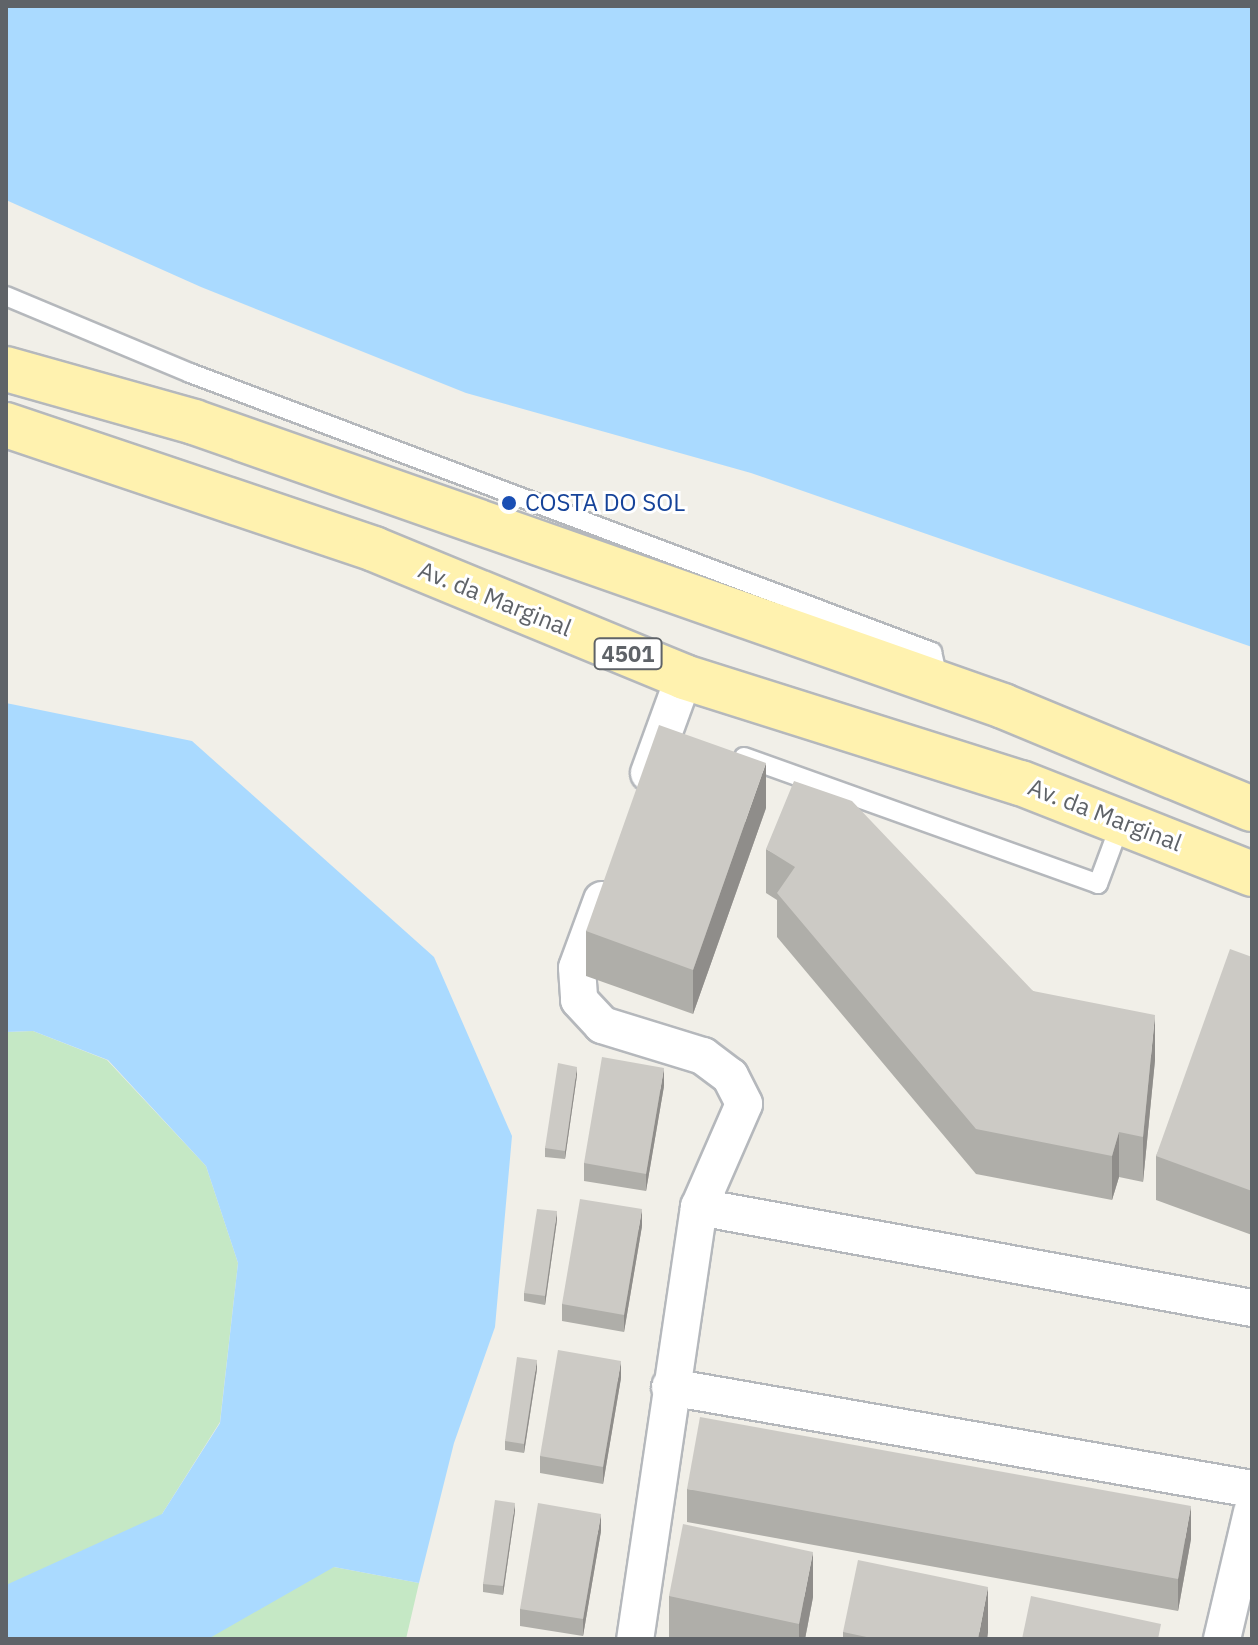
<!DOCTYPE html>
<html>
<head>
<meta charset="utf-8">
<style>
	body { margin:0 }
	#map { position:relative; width:1258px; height:1645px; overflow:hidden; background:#f1efe8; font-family:"IBM Plex Sans",sans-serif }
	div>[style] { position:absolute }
	.green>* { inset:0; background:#c5e8c5 }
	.water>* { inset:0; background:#aadaff }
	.roads { filter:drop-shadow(2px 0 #b5b8bc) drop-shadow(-2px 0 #b5b8bc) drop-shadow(0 2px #b5b8bc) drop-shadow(0 -2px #b5b8bc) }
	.service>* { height:18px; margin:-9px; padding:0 9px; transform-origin:9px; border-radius:9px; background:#fff }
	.minor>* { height:36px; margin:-18px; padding:0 18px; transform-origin:18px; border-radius:18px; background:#fff }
	.primary>* { height:44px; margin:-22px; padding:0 22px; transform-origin:22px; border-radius:22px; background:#fff2af }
	.wall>* { inset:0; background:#afaea9 }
	.shaded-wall>* { inset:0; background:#8f8d8a }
	.building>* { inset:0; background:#cccac5 }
	.dots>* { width:22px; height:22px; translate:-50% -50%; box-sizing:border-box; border:4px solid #fff; border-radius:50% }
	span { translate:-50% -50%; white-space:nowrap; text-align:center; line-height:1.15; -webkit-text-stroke:6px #fff; paint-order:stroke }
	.shield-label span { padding:2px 6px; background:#fff; border:2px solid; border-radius:6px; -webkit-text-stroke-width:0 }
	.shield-label { font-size:22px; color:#5f6368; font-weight:700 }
	.transit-label { font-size:24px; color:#164399 }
	.left { translate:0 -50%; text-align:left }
	.street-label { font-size:24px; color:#5f6368 }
	.frame { position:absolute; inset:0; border:8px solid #5f6368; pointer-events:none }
</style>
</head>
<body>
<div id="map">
	<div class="green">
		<div style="clip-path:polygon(33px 1031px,107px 1060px,206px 1166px,238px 1263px,220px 1422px,162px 1514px,334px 1567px,419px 1583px,406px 1639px,6px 1639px,6px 1032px)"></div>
	</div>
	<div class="water">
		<div style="clip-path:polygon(6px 6px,1252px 6px,1252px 647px,751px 473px,466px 393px,201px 287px,6px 200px)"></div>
		<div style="clip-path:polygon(6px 703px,192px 741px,434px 957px,512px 1136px,495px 1327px,454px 1443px,419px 1583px,334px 1567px,208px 1639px,6px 1639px,6px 1585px,162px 1514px,220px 1423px,238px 1263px,206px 1166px,108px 1060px,33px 1031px,6px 1032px)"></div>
	</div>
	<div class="roads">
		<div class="service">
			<div style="left:6px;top:296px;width:199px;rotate:22.7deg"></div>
			<div style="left:190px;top:373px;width:793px;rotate:20.61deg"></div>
			<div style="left:932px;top:652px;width:31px;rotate:77deg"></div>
			<div style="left:744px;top:757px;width:376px;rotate:19.7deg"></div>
			<div style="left:1098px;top:884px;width:66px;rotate:-69.6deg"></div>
		</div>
		<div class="minor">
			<div style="left:649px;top:773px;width:102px;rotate:-70deg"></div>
			<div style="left:602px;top:900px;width:72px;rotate:110.2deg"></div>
			<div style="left:577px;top:968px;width:32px;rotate:86deg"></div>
			<div style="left:579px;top:1000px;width:34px;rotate:47deg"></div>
			<div style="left:602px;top:1025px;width:106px;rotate:17.1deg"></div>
			<div style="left:703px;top:1056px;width:34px;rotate:37deg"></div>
			<div style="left:730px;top:1076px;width:31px;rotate:63deg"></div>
			<div style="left:744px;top:1104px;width:112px;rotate:113.6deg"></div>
			<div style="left:699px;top:1207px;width:437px;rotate:98.4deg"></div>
			<div style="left:699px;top:1207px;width:562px;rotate:10.35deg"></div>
			<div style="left:670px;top:1387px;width:591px;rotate:9.94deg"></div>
			<div style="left:1222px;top:1639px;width:130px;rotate:-76.7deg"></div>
		</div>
		<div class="primary">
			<div style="left:6px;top:369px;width:195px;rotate:15.7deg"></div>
			<div style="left:194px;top:422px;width:857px;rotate:19.34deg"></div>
			<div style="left:1003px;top:706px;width:269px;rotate:22.5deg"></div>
			<div style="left:6px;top:425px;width:388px;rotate:18.6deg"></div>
			<div style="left:374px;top:549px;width:335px;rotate:22.4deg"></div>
			<div style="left:684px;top:677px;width:353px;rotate:17.5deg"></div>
			<div style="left:1021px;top:783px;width:248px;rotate:21.5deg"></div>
		</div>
	</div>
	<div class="wall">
		<div style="clip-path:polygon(766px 808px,693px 1014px,586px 976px,586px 931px)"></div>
		<div style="clip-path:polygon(766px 849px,1033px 991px,1155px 1060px,1143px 1182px,1119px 1177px,1112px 1200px,976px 1174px,777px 937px,777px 900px,766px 893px)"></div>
		<div style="clip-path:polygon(1252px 957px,1252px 1235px,1156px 1200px,1156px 1156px)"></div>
		<div style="clip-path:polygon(577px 1075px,565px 1159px,545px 1157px,545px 1148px)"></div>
		<div style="clip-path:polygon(664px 1086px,646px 1191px,584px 1181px,584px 1163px)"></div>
		<div style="clip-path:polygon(557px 1220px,545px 1305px,524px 1301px,524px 1293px)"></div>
		<div style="clip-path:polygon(642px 1226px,624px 1332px,562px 1321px,562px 1304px)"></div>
		<div style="clip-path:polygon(537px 1369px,524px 1453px,505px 1450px,505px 1441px)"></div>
		<div style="clip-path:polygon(621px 1378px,603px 1484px,540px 1473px,540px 1456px)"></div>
		<div style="clip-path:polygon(687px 1489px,1191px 1539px,1178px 1611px,687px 1522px)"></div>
		<div style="clip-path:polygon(515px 1511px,503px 1595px,483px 1592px,483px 1584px)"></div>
		<div style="clip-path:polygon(601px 1531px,583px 1636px,520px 1626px,520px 1609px)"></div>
		<div style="clip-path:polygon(669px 1596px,813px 1597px,805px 1639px,669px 1639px)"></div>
		<div style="clip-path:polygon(843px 1632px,988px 1632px,987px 1639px,843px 1639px)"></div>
	</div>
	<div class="shaded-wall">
		<div style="clip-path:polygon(766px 763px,766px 808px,693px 1014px,693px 970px)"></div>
		<div style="clip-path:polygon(1155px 1015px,1155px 1060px,1143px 1182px,1143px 1137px)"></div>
		<div style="clip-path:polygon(577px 1067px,577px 1075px,565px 1159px,565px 1151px)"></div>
		<div style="clip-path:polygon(664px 1068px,664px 1086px,646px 1191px,646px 1174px)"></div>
		<div style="clip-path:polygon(1119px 1132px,1119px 1177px,1112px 1200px,1112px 1156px)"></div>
		<div style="clip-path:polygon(642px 1209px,642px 1226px,624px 1332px,624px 1315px)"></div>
		<div style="clip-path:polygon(557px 1211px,557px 1220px,545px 1305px,545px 1296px)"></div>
		<div style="clip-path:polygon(537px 1360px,537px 1369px,524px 1453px,524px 1444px)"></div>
		<div style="clip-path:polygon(621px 1361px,621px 1378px,603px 1484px,603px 1467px)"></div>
		<div style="clip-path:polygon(515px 1503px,515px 1511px,503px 1595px,503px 1586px)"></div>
		<div style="clip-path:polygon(1191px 1506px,1191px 1539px,1178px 1611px,1178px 1579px)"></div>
		<div style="clip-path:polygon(601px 1514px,601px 1531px,583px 1636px,583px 1619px)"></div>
		<div style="clip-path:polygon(813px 1552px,813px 1597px,805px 1639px,799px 1639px,799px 1624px)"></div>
		<div style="clip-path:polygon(988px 1587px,988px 1632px,987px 1639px,978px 1639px)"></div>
	</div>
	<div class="building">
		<div style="clip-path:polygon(659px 725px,766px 763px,693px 970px,586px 931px)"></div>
		<div style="clip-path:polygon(794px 781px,852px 801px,1033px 991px,1155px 1015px,1143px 1137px,1119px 1132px,1112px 1156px,976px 1129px,777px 893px,795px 867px,766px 849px)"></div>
		<div style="clip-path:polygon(1230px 949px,1252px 957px,1252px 1191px,1156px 1156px)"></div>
		<div style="clip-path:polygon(602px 1057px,664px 1068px,646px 1174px,584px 1163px)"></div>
		<div style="clip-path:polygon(558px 1063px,577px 1067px,565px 1151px,545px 1148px)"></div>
		<div style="clip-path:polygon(580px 1199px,642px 1209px,624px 1315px,562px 1304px)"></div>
		<div style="clip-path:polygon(537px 1209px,557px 1211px,545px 1296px,524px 1293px)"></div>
		<div style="clip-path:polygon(558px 1350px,621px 1361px,603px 1467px,540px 1456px)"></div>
		<div style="clip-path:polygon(517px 1357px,537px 1360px,524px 1444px,505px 1441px)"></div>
		<div style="clip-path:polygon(700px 1417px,1191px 1506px,1178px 1579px,687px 1489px)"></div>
		<div style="clip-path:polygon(495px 1500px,515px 1503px,503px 1586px,483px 1584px)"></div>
		<div style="clip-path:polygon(538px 1503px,601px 1514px,583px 1619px,520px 1609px)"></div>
		<div style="clip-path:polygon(683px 1524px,813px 1552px,799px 1624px,669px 1596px)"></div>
		<div style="clip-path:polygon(858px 1560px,988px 1587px,978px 1639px,876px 1639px,843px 1632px)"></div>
		<div style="clip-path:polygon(1031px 1596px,1161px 1624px,1158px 1639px,1022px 1639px)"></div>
	</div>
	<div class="dots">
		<div style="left:509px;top:503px;background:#1a4fb4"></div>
	</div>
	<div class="shield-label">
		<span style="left:628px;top:654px">4501</span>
	</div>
	<div class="transit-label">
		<span class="left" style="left:525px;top:503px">COSTA DO SOL</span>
	</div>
	<div class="street-label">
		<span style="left:495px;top:599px;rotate:22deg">Av. da Marginal</span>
		<span style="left:1105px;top:815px;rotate:21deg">Av. da Marginal</span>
	</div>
	<div class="frame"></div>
</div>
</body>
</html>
